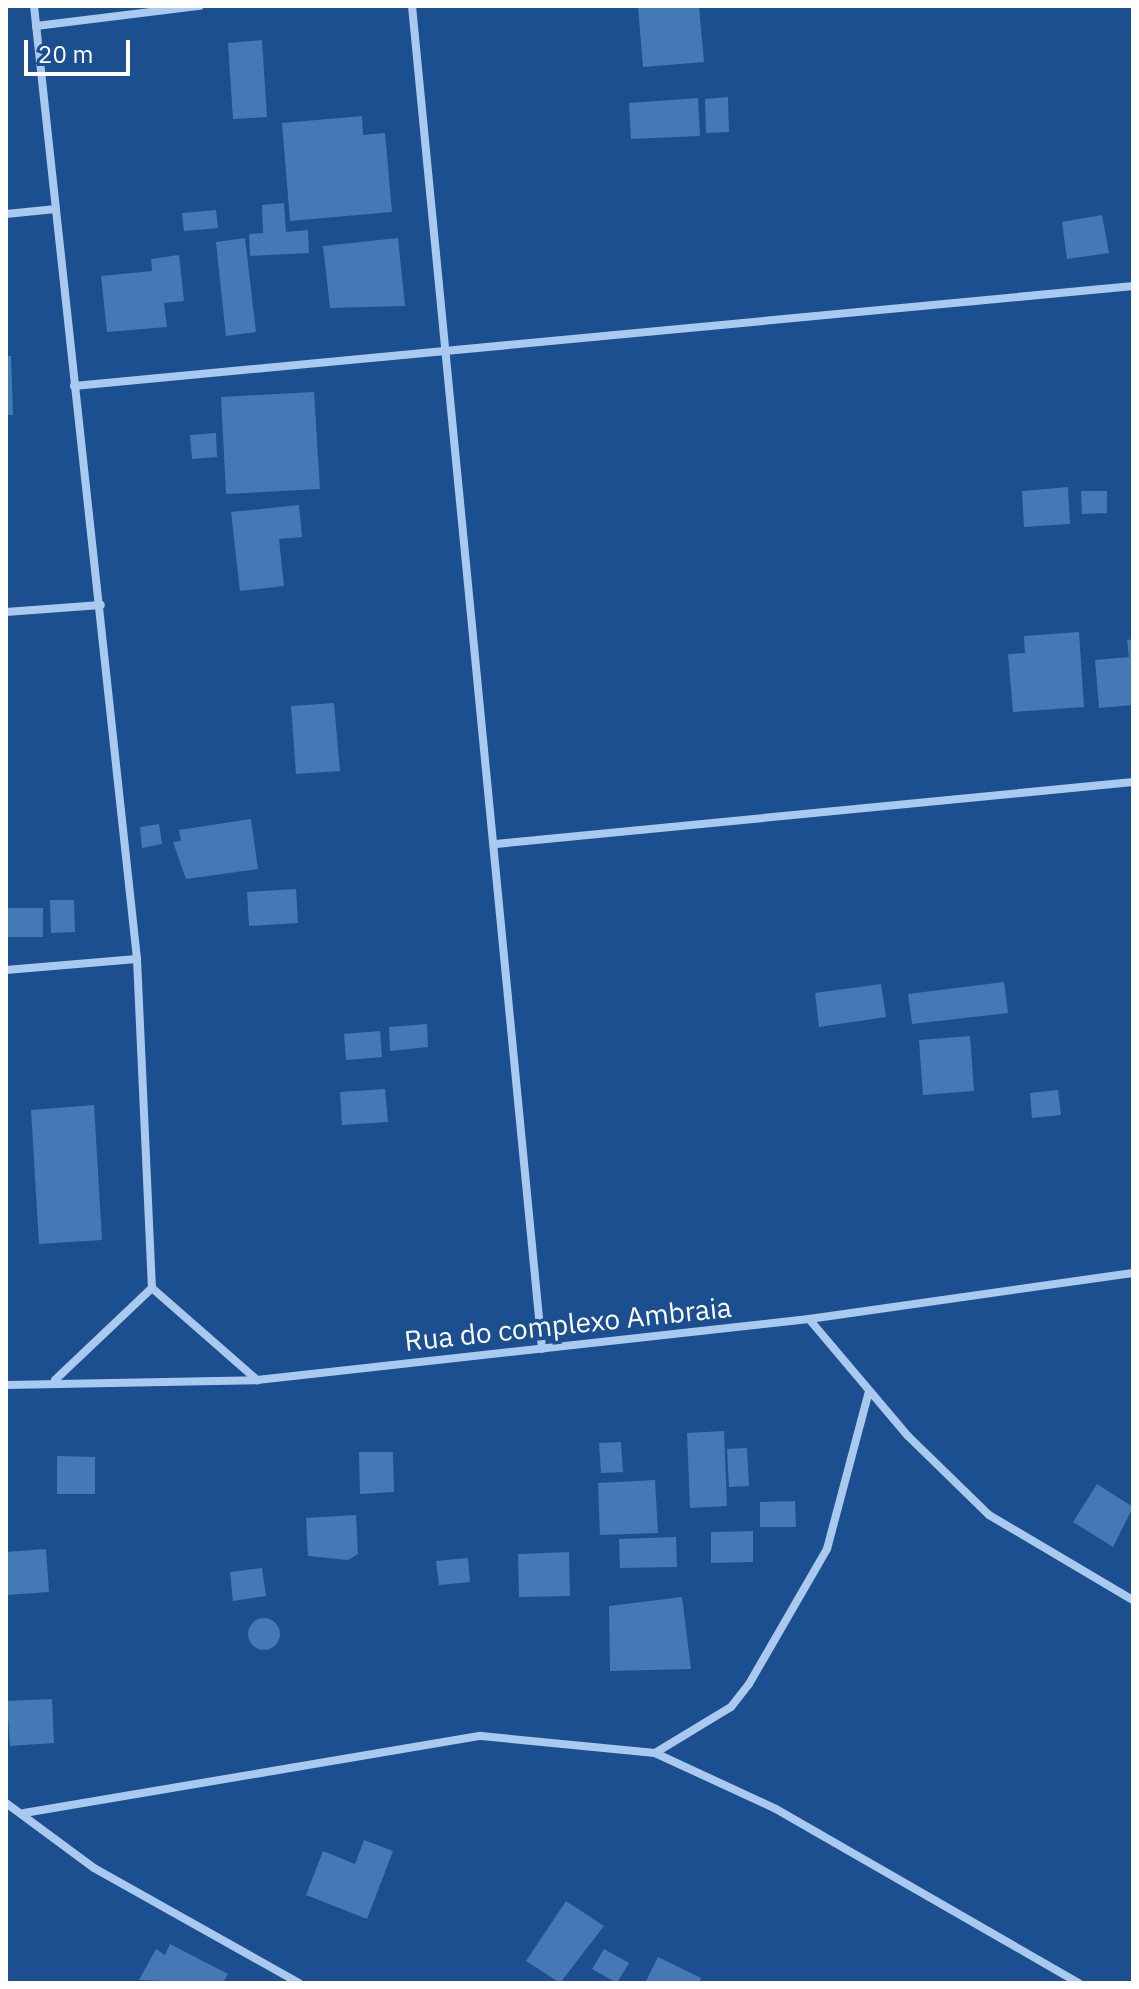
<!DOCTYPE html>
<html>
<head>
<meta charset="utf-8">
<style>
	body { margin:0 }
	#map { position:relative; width:1139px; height:1989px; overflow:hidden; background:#1b4f8f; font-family:"IBM Plex Sans",sans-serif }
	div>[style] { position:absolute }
	.building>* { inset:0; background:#4478b7 }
	.round { border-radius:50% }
	.street>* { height:8px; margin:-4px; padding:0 4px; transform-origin:4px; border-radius:4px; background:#a9c9ee }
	span { translate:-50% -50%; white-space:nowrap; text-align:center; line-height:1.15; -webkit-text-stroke:7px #1b4f8f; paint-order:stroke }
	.street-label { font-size:28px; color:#fff }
	.frame { position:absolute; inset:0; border:8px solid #fff; pointer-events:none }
	.scale { position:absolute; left:24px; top:40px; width:106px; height:36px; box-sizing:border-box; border:4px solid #fff; border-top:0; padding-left:10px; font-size:24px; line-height:28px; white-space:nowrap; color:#fff; -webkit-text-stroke:6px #1b4f8f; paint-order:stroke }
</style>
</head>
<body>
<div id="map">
	<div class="building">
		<div style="clip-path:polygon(638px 6px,699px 6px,704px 62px,643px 67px)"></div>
		<div style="clip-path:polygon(262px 40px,267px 117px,233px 119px,228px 43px)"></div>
		<div style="clip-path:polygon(728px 97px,729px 132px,706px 133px,705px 99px)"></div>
		<div style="clip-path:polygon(698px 98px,700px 136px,631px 139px,629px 103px)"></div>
		<div style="clip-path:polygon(362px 116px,363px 135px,385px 133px,392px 212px,290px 221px,282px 123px)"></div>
		<div style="clip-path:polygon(284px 203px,286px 232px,308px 230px,309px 253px,250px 256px,249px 234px,263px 233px,262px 205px)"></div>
		<div style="clip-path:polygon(216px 210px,218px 228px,184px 231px,182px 213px)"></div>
		<div style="clip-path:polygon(1102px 215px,1109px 253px,1067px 259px,1062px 222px)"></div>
		<div style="clip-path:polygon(245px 238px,256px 332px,226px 336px,216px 242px)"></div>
		<div style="clip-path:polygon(398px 238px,405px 306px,330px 308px,323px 246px)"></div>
		<div style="clip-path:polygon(179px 255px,184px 301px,164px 303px,167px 327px,107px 332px,101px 276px,152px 271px,151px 259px)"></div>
		<div style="clip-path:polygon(6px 356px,11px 356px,13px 415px,6px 415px)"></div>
		<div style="clip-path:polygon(314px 392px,320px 489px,226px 494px,221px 397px)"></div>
		<div style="clip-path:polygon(216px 433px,217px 457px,192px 459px,190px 435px)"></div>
		<div style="clip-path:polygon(1068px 487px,1070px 524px,1024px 527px,1022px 491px)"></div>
		<div style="clip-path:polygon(1081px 491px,1107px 491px,1107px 513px,1082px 514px)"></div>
		<div style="clip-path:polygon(299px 505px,302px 537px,279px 539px,284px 586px,240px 591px,231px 512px)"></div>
		<div style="clip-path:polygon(1079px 632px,1084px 707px,1013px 712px,1008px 654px,1025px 653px,1024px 636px)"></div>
		<div style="clip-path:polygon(1133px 639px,1133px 705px,1099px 708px,1095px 660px,1129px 657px,1127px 640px)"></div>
		<div style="clip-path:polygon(334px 703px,340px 771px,296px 774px,291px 706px)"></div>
		<div style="clip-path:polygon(251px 819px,258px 869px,186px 879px,173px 842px,181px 841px,179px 830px)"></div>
		<div style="clip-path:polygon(159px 824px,162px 844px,142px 848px,140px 827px)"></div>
		<div style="clip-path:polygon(296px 889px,298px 923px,249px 926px,247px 892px)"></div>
		<div style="clip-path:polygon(50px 900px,74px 900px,75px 932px,51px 933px)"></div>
		<div style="clip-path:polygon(6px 908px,43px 908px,43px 937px,6px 937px)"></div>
		<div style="clip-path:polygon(1004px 982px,1008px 1013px,912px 1024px,908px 994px)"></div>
		<div style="clip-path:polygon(881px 984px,886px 1017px,819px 1027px,815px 993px)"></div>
		<div style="clip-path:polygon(427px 1024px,428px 1047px,390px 1051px,389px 1027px)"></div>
		<div style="clip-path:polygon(380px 1031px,382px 1057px,346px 1060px,344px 1034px)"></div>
		<div style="clip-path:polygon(970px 1036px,974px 1091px,923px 1095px,919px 1040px)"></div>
		<div style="clip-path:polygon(385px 1089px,388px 1122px,342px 1125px,340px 1092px)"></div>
		<div style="clip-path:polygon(1058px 1090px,1061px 1115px,1032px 1118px,1030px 1093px)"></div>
		<div style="clip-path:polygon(94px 1105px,102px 1240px,39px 1244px,31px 1110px)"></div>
		<div style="clip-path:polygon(724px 1431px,727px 1506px,690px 1508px,687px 1433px)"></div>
		<div style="clip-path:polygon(621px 1442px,623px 1472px,601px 1473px,599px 1443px)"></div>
		<div style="clip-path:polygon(747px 1448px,749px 1486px,729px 1487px,727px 1449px)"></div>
		<div style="clip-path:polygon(359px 1452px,393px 1452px,394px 1492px,360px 1494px)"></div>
		<div style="clip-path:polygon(57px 1456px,95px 1457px,95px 1494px,57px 1494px)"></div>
		<div style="clip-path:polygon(655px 1480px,658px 1533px,600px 1535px,598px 1483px)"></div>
		<div style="clip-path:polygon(1097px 1484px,1133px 1507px,1113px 1547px,1073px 1522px)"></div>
		<div style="clip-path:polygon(795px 1501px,796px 1527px,760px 1527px,760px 1502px)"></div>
		<div style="clip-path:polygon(356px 1515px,358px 1554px,348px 1560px,308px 1556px,306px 1518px)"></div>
		<div style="clip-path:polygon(753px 1531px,753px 1562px,711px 1563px,711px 1532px)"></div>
		<div style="clip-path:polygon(676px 1537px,677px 1567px,620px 1568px,619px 1539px)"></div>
		<div style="clip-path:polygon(46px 1549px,49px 1592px,6px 1595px,6px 1552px)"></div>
		<div style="clip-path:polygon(569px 1552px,570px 1596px,519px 1597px,518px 1554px)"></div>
		<div style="clip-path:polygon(468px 1558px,470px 1582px,439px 1585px,436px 1561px)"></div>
		<div style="clip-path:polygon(262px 1568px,266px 1596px,233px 1601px,230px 1572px)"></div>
		<div style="clip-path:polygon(682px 1597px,691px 1669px,610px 1671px,609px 1606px)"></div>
		<div class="round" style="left:248px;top:1618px;width:32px;height:32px"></div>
		<div style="clip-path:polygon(52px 1699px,54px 1743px,10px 1746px,7px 1701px)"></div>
		<div style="clip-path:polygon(364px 1840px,393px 1851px,367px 1919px,306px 1895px,323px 1851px,355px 1864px)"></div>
		<div style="clip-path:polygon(566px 1901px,604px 1926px,560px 1983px,526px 1961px)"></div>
		<div style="clip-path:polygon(170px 1944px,228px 1974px,223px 1983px,139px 1980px,156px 1949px,165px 1955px)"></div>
		<div style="clip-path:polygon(604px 1949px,629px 1963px,617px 1983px,592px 1969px)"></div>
		<div style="clip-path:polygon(658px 1957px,701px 1978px,699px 1983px,645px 1983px)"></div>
	</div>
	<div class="street">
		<div style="left:34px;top:6px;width:959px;rotate:83.83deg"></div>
		<div style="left:137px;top:959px;width:329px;rotate:87.4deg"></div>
		<div style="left:152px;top:1288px;width:140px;rotate:41.2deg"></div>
		<div style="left:412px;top:6px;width:1349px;rotate:84.47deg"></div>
		<div style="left:36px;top:26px;width:165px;rotate:-7deg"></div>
		<div style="left:6px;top:214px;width:50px;rotate:-5.7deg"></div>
		<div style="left:74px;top:386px;width:1064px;rotate:-5.39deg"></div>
		<div style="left:6px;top:612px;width:95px;rotate:-4.2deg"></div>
		<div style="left:496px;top:844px;width:640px;rotate:-5.56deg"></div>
		<div style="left:6px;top:970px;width:131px;rotate:-4.8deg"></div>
		<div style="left:809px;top:1319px;width:153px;rotate:49.8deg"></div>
		<div style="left:908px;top:1436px;width:113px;rotate:44.3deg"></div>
		<div style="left:989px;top:1515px;width:167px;rotate:30.6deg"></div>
		<div style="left:55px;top:1380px;width:134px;rotate:-43.5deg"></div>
		<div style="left:6px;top:1385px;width:251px;rotate:-1.1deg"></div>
		<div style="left:257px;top:1380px;width:555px;rotate:-6.31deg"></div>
		<div style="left:809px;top:1319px;width:327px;rotate:-8.1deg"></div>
		<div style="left:655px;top:1753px;width:89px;rotate:-31.2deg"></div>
		<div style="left:731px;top:1707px;width:29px;rotate:-52deg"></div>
		<div style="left:749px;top:1684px;width:156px;rotate:-60deg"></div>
		<div style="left:827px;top:1549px;width:163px;rotate:-75.1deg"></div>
		<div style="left:6px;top:1803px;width:109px;rotate:36.5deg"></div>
		<div style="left:94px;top:1868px;width:235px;rotate:29.3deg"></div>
		<div style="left:24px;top:1813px;width:463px;rotate:-9.6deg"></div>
		<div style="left:481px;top:1736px;width:175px;rotate:5.6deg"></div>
		<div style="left:655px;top:1753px;width:133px;rotate:24.8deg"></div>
		<div style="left:776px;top:1809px;width:349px;rotate:29.9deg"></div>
	</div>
	<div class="street-label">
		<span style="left:568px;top:1324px;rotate:-6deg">Rua do complexo Ambraia</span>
	</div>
	<div class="frame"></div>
	<div class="scale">20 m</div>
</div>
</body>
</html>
